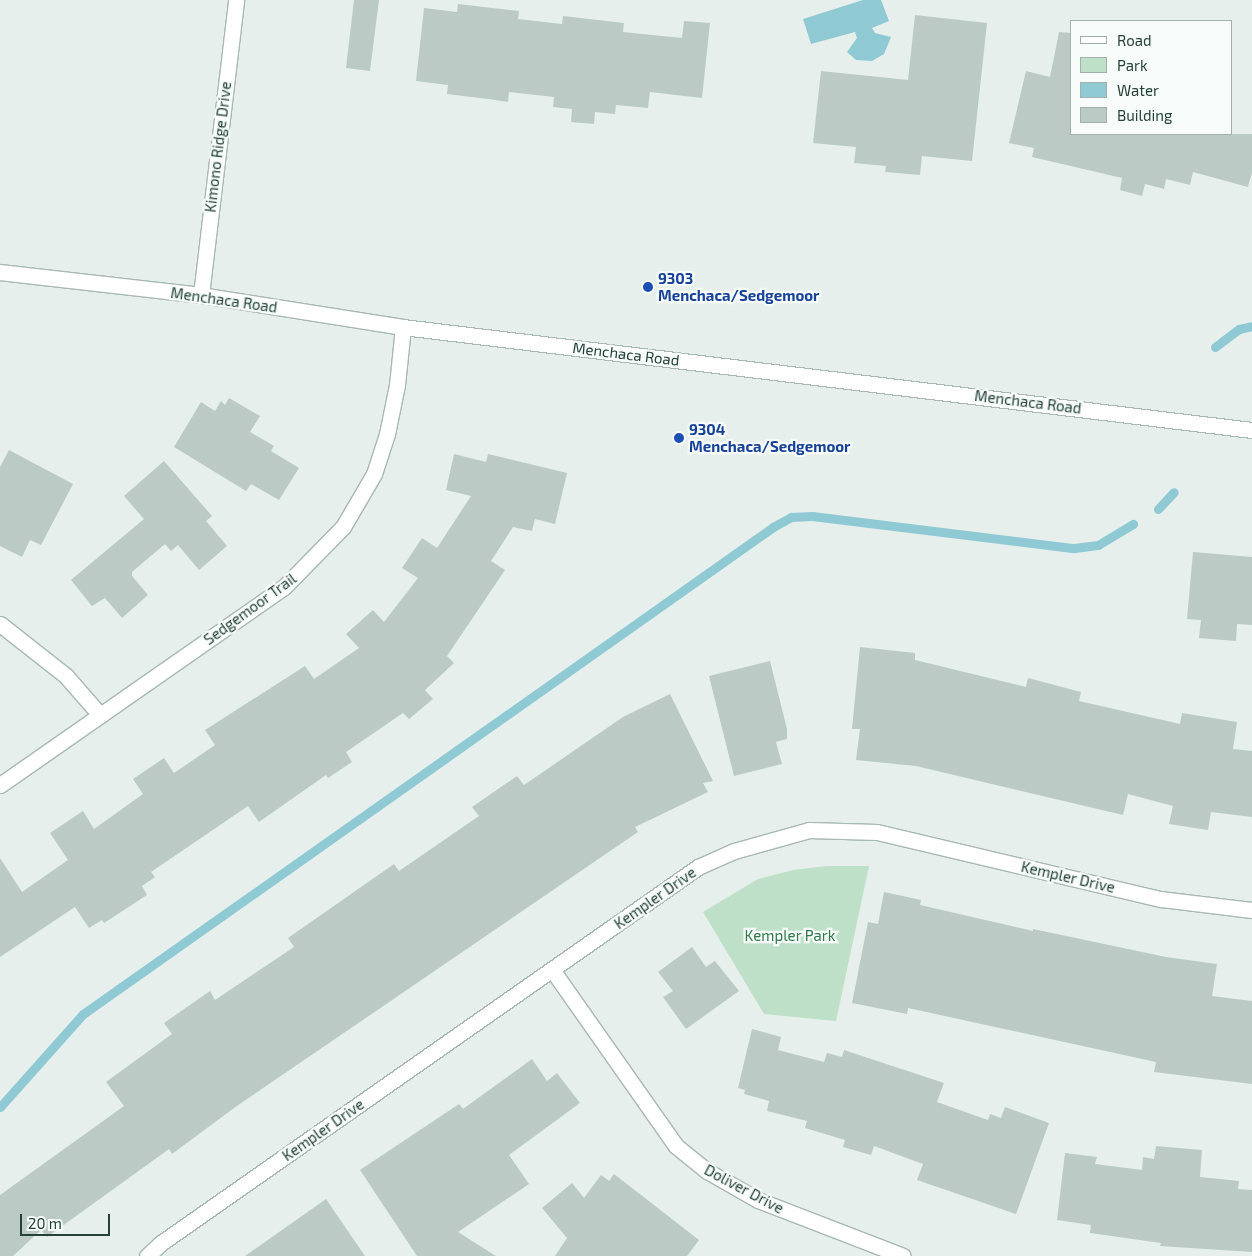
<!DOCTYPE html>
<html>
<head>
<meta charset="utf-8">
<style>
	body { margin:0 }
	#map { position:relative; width:1252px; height:1256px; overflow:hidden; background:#e6efeb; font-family:"Exo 2",sans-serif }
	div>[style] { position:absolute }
	.green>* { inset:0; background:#bfe0c8 }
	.water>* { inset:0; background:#8ec9d4 }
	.stream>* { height:9px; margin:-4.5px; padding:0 4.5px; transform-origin:4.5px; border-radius:4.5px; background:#8ec9d4 }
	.building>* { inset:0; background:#bbcac4 }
	.roads { filter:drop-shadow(1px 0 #a8b8b2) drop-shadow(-1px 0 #a8b8b2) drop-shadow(0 1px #a8b8b2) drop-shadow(0 -1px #a8b8b2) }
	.street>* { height:15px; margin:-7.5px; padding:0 7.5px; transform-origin:7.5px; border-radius:7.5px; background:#fff }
	.secondary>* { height:15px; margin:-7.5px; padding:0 7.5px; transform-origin:7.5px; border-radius:7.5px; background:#fff }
	.dots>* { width:14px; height:14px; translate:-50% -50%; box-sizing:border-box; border:2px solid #f7fbf9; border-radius:50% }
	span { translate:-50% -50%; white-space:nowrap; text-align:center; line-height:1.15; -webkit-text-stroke:4.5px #f7fbf9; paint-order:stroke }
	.street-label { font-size:15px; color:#24423a }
	.transit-label { font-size:15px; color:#164399; font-weight:700 }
	.left { translate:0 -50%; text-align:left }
	.park-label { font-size:15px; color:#2d7a4b }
	.legend { position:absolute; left:1070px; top:20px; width:162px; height:115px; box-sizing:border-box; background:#f7fbf9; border:1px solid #a3b1ad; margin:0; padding:6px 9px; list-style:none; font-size:15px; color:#24423a }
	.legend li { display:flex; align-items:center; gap:10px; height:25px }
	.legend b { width:25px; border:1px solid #a3b1ad }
	.scale { position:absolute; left:20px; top:1214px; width:90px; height:22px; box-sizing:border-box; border:2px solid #24423a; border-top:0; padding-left:6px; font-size:15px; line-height:18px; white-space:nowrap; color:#24423a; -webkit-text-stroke:4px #f7fbf9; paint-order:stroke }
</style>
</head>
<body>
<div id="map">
	<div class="green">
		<div style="clip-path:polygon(827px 866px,869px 866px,836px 1021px,764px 1014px,703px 912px,758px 879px,793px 870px)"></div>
	</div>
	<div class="water">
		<div style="clip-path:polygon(863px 0,881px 0,889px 21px,872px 28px,875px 33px,891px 37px,884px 54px,872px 61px,856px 60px,847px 52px,857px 38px,855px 32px,811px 44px,803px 19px)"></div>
	</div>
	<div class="stream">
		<div style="left:1215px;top:347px;width:30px;rotate:-37deg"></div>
		<div style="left:1239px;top:329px;width:13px;rotate:-13deg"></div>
		<div style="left:1158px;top:509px;width:23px;rotate:-47deg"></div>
		<div style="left:0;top:1107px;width:125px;rotate:-48.3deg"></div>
		<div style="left:83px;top:1014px;width:845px;rotate:-35.21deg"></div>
		<div style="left:773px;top:527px;width:21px;rotate:-29deg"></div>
		<div style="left:791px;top:517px;width:21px;rotate:-3deg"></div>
		<div style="left:812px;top:516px;width:264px;rotate:7deg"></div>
		<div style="left:1074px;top:548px;width:24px;rotate:-7deg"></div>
		<div style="left:1098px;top:545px;width:41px;rotate:-31deg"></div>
	</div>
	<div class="building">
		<div style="clip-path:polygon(354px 0,379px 0,370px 71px,346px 68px)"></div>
		<div style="clip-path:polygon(458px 4px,519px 11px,518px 19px,562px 24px,563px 16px,624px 23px,623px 32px,682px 38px,684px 21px,710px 23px,702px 98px,650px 92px,648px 108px,616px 105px,615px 114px,595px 112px,594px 124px,571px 122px,572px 109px,553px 107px,554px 97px,509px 92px,508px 102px,488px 99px,447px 94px,448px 85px,416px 81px,424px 8px,457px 12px)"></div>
		<div style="clip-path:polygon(915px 15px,987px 23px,972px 161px,922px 156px,920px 175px,885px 172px,886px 166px,854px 163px,856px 147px,813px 143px,821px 71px,908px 80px)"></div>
		<div style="clip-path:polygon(1059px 32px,1071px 33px,1071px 134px,1252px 134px,1252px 172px,1248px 187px,1193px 172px,1190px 185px,1166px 179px,1164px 189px,1145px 184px,1142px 196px,1120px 190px,1122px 178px,1032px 157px,1034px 148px,1009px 143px,1026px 71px,1050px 77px)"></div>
		<div style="clip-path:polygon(229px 398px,260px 416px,250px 432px,274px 446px,271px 451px,299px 468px,279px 500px,251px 484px,246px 491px,174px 447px,201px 402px,215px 411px,221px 401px,225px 405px)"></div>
		<div style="clip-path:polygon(9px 450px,73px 484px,41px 545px,30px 540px,22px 557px,0 546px,0 467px)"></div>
		<div style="clip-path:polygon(454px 454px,486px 462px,488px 454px,567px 473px,555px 524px,535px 519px,532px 531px,513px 527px,491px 561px,505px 570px,447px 656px,454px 663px,425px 690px,433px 699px,409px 719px,403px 713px,346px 752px,352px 762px,328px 778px,326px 775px,259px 822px,248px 806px,151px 872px,155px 877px,142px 886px,147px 895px,104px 923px,102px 920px,89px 928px,75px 907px,0 957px,0 858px,22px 892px,68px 860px,50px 833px,83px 811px,94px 829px,143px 794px,133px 779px,164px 758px,174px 773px,215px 745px,205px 730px,305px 666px,314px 679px,359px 648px,346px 634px,373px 610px,384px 622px,418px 578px,402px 568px,422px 538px,437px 548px,471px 496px,446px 490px)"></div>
		<div style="clip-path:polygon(164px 461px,212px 516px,206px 521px,227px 546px,199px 570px,178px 545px,171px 551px,165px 544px,132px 572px,132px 576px,148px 595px,122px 618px,105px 598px,92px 606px,71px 580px,144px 519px,124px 496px)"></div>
		<div style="clip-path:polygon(1193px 552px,1252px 557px,1252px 625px,1237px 624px,1236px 641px,1199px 638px,1201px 620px,1187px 619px)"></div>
		<div style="clip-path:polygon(860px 647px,915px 653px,915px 660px,1026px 687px,1028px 678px,1081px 692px,1079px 701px,1180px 724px,1182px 713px,1237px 722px,1233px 749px,1252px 751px,1252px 817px,1211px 812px,1208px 830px,1169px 824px,1173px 806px,1128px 794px,1123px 815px,916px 766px,856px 760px,860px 729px,852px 729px)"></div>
		<div style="clip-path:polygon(770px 661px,787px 729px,787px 739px,776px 742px,782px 764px,734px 776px,709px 676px)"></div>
		<div style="clip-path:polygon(670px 694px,713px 781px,703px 783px,708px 792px,635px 827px,638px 832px,234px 1108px,172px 1154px,169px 1149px,47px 1237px,41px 1230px,13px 1256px,0 1256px,0 1195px,124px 1106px,106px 1082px,172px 1034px,164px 1023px,210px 991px,215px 1000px,294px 947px,288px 938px,394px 864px,399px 871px,479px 816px,472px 807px,517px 776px,524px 785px,623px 717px)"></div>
		<div style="clip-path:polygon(884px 892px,921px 900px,920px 905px,1033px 931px,1033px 929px,1166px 957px,1217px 964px,1212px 996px,1252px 1001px,1252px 1084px,1154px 1072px,1156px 1062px,908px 1008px,907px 1014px,852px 1003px,868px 922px,878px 924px)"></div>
		<div style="clip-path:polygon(692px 947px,706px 967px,715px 961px,739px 991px,686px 1029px,663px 997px,673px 991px,658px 972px)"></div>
		<div style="clip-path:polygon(752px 1029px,781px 1037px,778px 1050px,824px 1062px,827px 1053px,842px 1057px,844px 1050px,944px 1083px,937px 1102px,988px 1120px,990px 1114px,1001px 1118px,1005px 1107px,1049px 1123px,1016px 1214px,917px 1180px,923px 1164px,874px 1146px,871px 1155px,843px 1147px,845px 1140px,805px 1128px,807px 1121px,767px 1111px,769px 1101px,744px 1094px,745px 1090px,738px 1088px)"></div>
		<div style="clip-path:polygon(532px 1059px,547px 1081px,557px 1073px,580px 1103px,509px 1155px,529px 1184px,458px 1232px,496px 1256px,417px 1256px,360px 1170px,459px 1104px,463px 1109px)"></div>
		<div style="clip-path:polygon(1156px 1146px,1202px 1150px,1200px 1177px,1239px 1181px,1238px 1189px,1252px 1190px,1252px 1252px,1160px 1246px,1161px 1243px,1090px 1233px,1091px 1225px,1057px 1220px,1065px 1153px,1097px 1157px,1095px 1164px,1142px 1170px,1143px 1157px,1154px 1159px)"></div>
		<div style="clip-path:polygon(614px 1174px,699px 1240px,687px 1256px,555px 1256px,567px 1238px,542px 1208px,572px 1183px,584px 1198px,601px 1175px,609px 1181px)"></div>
		<div style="clip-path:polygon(326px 1199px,365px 1256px,245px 1256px)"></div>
	</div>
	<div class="roads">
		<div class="street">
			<div style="left:201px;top:295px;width:297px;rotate:-83.2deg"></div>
			<div style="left:0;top:624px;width:84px;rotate:38.2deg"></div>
			<div style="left:66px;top:676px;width:52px;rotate:48.9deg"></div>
			<div style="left:0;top:785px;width:346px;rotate:-34.9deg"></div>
			<div style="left:284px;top:587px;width:84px;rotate:-45.5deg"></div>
			<div style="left:343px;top:527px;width:61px;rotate:-59.7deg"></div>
			<div style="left:374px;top:474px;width:42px;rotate:-72deg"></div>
			<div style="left:387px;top:434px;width:50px;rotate:-78.5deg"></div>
			<div style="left:397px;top:385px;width:58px;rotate:-84.1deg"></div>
			<div style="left:553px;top:971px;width:214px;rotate:54.9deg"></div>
			<div style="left:676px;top:1146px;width:40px;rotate:39deg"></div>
			<div style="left:707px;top:1171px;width:59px;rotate:29.6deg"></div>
			<div style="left:758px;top:1200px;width:155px;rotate:21.1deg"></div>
			<div style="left:147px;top:1256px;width:19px;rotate:-43deg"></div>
			<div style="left:161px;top:1243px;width:656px;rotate:-35deg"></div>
			<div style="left:698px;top:867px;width:39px;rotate:-24deg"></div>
			<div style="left:734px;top:851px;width:78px;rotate:-15.6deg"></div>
			<div style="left:809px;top:830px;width:68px;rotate:1.7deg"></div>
			<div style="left:877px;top:832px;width:292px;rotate:13.3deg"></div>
			<div style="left:1161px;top:899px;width:92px;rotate:6.9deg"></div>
		</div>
		<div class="secondary">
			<div style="left:0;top:272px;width:202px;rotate:6.5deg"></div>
			<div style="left:201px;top:295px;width:205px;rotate:9deg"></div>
			<div style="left:403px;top:327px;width:855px;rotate:6.92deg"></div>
		</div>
	</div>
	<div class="dots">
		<div style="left:648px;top:287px;background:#1a4fb4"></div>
		<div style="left:679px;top:438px;background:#1a4fb4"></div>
	</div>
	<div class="street-label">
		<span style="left:218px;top:147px;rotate:-83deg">Kimono Ridge Drive</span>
		<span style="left:224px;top:300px;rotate:8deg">Menchaca Road</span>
		<span style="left:626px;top:354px;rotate:7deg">Menchaca Road</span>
		<span style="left:1028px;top:402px;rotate:7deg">Menchaca Road</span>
		<span style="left:250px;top:609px;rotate:-36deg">Sedgemoor Trail</span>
		<span style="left:1068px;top:877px;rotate:13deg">Kempler Drive</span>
		<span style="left:655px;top:898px;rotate:-35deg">Kempler Drive</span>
		<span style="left:323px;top:1130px;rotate:-35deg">Kempler Drive</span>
		<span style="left:744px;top:1189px;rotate:28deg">Doliver Drive</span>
	</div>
	<div class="transit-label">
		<span class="left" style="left:658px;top:287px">9303<br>Menchaca/Sedgemoor</span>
		<span class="left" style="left:689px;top:438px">9304<br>Menchaca/Sedgemoor</span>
	</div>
	<div class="park-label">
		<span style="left:790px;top:936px">Kempler Park</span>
	</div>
	<ul class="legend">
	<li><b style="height:6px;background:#fff"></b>Road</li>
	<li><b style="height:14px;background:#bfe0c8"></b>Park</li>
	<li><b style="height:14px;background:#8ec9d4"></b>Water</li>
	<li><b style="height:14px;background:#bbcac4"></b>Building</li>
	</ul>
	<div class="scale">20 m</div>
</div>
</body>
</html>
